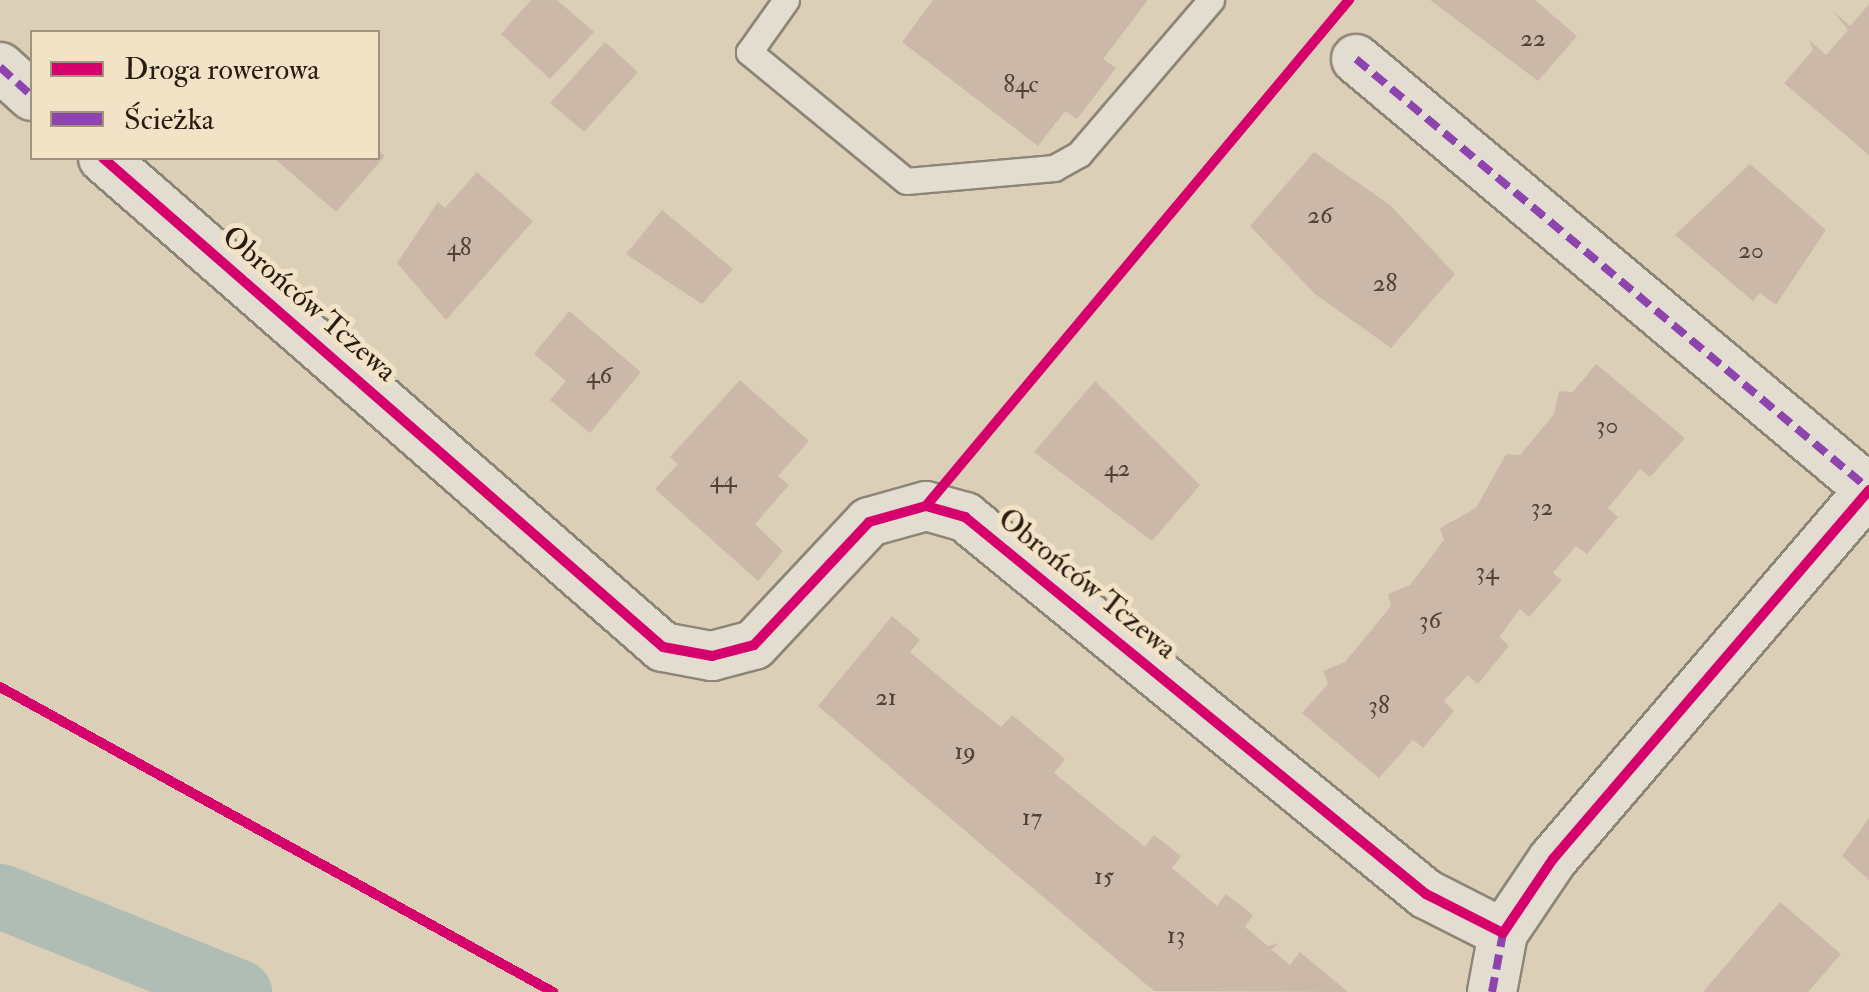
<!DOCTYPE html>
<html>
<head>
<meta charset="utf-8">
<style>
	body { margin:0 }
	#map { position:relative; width:1869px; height:992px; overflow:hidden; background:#dccfb7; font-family:"IM FELL Double Pica",serif }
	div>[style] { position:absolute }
	.canal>* { height:65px; margin:-32.5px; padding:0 32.5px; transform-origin:32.5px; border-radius:32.5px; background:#b0bdb4 }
	.building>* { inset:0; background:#ccb8a9 }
	.roads { filter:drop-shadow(2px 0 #8d8576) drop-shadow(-2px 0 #8d8576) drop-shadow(0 2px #8d8576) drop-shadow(0 -2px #8d8576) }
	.service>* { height:25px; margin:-12.5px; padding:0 12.5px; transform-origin:12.5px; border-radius:12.5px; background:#e3dcd0 }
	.minor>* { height:48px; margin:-24px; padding:0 24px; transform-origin:24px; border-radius:24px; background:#e3dcd0 }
	.quiet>* { height:8px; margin-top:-4px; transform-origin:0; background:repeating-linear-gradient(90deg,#8e44ad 0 15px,transparent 0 23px) }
	.cycleway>* { height:10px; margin:-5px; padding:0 5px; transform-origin:5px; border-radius:5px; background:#d6006c }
	span { translate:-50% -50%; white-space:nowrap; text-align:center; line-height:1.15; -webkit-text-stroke:10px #f2e2c6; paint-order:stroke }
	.number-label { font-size:25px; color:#504236 }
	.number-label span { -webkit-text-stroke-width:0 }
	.street-label { font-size:30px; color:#271b10 }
	.legend { position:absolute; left:30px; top:30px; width:350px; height:130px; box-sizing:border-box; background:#f2e2c6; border:2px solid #a1927d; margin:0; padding:12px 18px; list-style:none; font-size:30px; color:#271b10 }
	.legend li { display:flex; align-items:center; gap:20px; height:50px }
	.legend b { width:50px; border:2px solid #a1927d }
</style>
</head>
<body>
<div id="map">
	<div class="canal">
		<div style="left:0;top:896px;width:258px;rotate:21.9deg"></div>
	</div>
	<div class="building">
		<div style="clip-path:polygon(531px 0,557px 0,594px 32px,550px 79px,501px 34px)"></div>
		<div style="clip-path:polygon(933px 0,1148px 0,1103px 59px,1116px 68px,1077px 119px,1065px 111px,1038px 146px,902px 42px)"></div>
		<div style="clip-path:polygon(1430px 0,1535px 0,1577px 36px,1538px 81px)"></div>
		<div style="clip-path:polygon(1869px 4px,1869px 155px,1784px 83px,1813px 50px,1809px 40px,1826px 55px,1848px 30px,1833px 11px,1850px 26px)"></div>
		<div style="clip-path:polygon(605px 42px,638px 72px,584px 132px,550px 103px)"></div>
		<div style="clip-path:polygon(378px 150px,385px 156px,336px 212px,274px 158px,378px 158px)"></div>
		<div style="clip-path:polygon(1314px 152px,1390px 205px,1455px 274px,1391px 348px,1315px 294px,1250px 226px)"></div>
		<div style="clip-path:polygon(1750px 164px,1826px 230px,1776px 305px,1760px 293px,1753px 301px,1675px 235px)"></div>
		<div style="clip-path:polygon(477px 172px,533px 221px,446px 320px,397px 263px,438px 202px,445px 208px)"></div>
		<div style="clip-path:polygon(662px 210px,733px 269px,702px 304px,626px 254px)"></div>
		<div style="clip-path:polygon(569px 311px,641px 372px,590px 433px,550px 400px,566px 381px,534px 354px)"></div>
		<div style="clip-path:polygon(1596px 364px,1685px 438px,1650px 477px,1640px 469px,1608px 508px,1618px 517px,1587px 554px,1576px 546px,1553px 573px,1562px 580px,1529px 617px,1520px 609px,1499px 637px,1509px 646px,1478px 684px,1468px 675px,1444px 701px,1454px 711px,1423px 748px,1413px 740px,1379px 778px,1302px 713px,1328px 684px,1323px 671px,1345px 662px,1391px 606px,1388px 594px,1410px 585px,1444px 540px,1440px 528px,1476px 508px,1506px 454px,1520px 455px,1554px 414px,1559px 391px,1573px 392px)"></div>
		<div style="clip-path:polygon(740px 380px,809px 441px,778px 476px,789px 485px,755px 524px,783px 551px,758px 581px,655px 489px,678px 464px,670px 457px)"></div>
		<div style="clip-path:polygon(1095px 381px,1200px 485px,1152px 541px,1034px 452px)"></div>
		<div style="clip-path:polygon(892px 616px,920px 640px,910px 652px,955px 690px,1001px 727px,1012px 715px,1065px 759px,1054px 773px,1145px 847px,1154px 835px,1181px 856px,1172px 868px,1217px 906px,1226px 894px,1253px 915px,1245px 927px,1268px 946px,1280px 943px,1271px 949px,1290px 965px,1300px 952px,1348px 992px,1154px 991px,818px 706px)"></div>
		<div style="clip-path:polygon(1869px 818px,1869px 880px,1842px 856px)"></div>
		<div style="clip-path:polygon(1780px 902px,1841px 954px,1808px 992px,1703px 992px)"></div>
	</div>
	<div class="roads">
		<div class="service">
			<div style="left:786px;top:0;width:64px;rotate:125.4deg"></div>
			<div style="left:749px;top:52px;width:203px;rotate:39.4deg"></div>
			<div style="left:906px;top:181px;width:149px;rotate:-5deg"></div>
			<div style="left:1054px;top:168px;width:29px;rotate:-29deg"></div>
			<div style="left:1079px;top:154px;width:203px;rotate:-49.4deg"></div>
		</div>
		<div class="minor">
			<div style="left:1356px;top:59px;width:669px;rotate:39.97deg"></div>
			<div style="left:0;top:67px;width:43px;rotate:42.2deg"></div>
			<div style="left:103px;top:158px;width:743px;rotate:41.13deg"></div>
			<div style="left:663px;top:647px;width:50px;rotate:10.4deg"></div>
			<div style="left:712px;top:656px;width:43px;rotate:-14.7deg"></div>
			<div style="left:754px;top:645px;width:168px;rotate:-46.9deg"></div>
			<div style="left:869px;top:522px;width:59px;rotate:-15.7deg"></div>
			<div style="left:926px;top:506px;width:41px;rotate:15.8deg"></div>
			<div style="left:965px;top:517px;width:596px;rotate:39.28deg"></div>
			<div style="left:1426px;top:894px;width:86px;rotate:26.9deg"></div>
			<div style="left:1503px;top:933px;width:89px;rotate:-56deg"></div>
			<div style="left:1553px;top:859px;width:486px;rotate:-49.4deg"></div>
			<div style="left:1492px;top:992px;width:60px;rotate:-79.4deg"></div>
		</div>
	</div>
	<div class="quiet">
		<div style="left:1356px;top:59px;width:669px;rotate:39.97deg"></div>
		<div style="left:0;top:67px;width:43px;rotate:42.2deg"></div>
		<div style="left:1492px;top:992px;width:60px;rotate:-79.4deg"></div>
	</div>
	<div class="cycleway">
		<div style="left:103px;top:158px;width:743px;rotate:41.13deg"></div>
		<div style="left:663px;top:647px;width:50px;rotate:10.4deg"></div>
		<div style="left:712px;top:656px;width:43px;rotate:-14.7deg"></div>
		<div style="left:754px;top:645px;width:168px;rotate:-46.9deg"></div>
		<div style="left:869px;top:522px;width:59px;rotate:-15.7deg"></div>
		<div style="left:926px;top:506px;width:41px;rotate:15.8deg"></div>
		<div style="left:965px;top:517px;width:596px;rotate:39.28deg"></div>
		<div style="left:1426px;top:894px;width:86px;rotate:26.9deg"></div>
		<div style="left:1503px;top:933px;width:89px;rotate:-56deg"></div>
		<div style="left:1553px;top:859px;width:486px;rotate:-49.4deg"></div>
		<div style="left:926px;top:506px;width:660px;rotate:-50.11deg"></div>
		<div style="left:0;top:687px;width:632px;rotate:28.88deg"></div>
	</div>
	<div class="number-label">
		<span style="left:1533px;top:39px">22</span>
		<span style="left:1021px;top:85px">84c</span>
		<span style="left:1320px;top:216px">26</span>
		<span style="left:459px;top:248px">48</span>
		<span style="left:1751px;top:251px">20</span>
		<span style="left:1385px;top:284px">28</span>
		<span style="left:599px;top:376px">46</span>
		<span style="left:1607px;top:426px">30</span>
		<span style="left:1117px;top:469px">42</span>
		<span style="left:723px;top:480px">44</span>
		<span style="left:1542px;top:508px">32</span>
		<span style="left:1487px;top:572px">34</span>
		<span style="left:1430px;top:621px">36</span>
		<span style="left:886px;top:698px">21</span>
		<span style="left:1379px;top:706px">38</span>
		<span style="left:965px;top:752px">19</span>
		<span style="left:1032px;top:818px">17</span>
		<span style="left:1104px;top:877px">15</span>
		<span style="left:1176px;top:936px">13</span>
	</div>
	<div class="street-label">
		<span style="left:309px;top:304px;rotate:41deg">Obrońców Tczewa</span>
		<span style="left:1087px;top:584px;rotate:39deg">Obrońców Tczewa</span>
	</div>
	<ul class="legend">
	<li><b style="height:12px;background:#d6006c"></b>Droga rowerowa</li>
	<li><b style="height:12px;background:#8e44ad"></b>Ścieżka</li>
	</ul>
</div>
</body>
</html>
